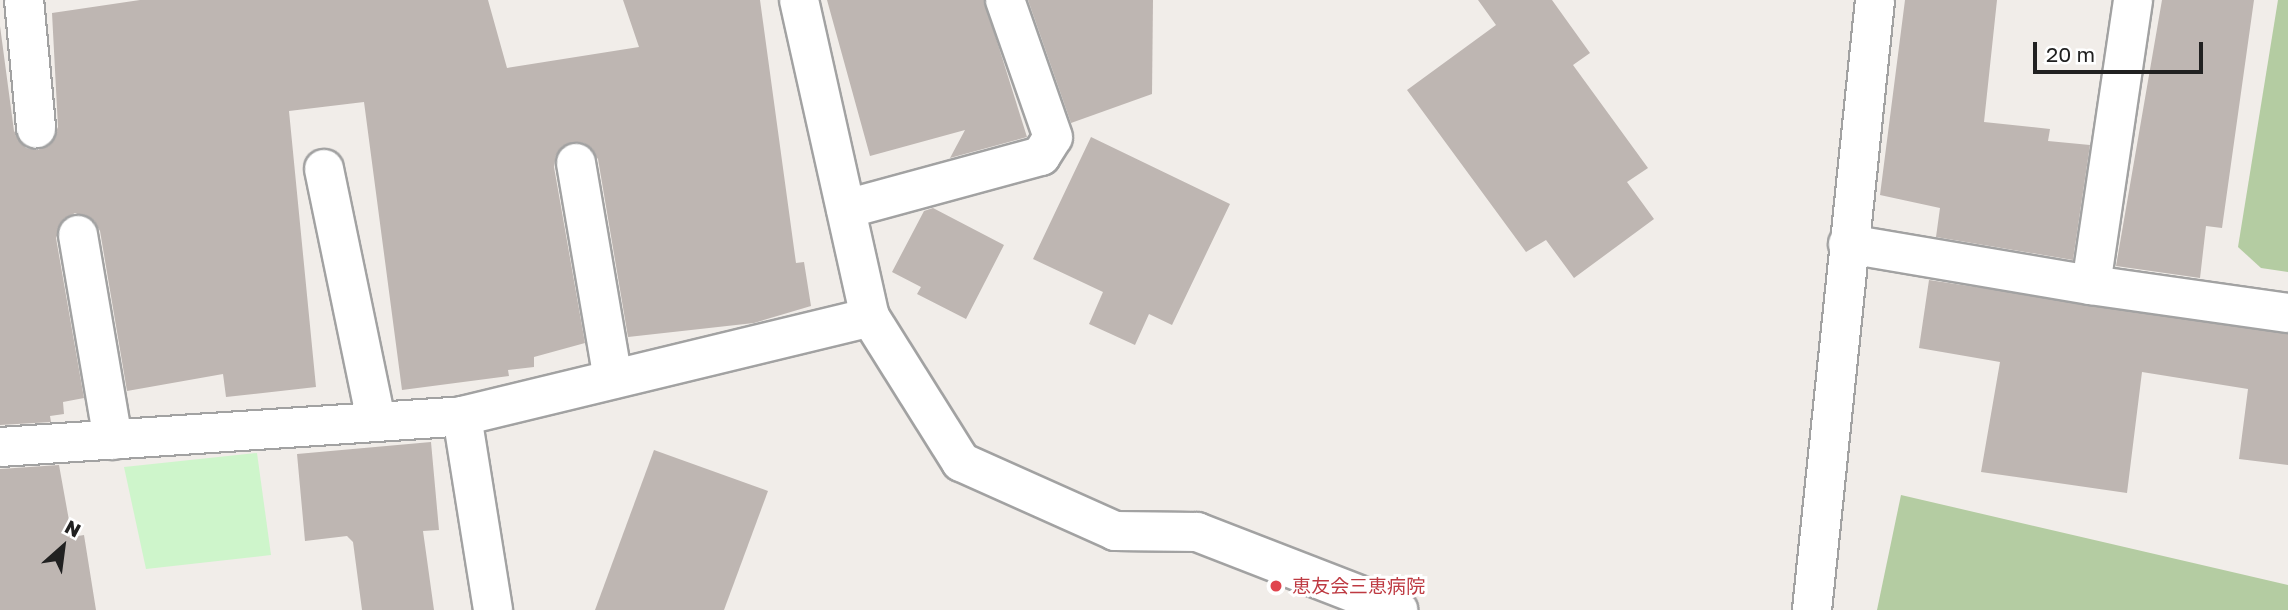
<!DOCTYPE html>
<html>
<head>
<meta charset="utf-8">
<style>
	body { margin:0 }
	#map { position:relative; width:2288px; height:610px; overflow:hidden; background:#f1ede9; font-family:"Golos Text","Noto Sans JP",sans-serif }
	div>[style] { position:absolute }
	.forest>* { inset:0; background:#b4cca2 }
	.park>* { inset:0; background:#cef5cb }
	.building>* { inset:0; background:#beb6b2 }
	.roads { filter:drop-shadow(2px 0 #a2a2a2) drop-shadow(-2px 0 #a2a2a2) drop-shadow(0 2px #a2a2a2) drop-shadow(0 -2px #a2a2a2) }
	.minor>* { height:38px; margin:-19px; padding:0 19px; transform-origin:19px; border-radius:19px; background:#fff }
	.dots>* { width:19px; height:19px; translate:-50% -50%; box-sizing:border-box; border:4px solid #fff; border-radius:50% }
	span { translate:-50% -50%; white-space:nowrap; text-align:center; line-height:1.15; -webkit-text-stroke:6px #fff; paint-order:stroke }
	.health-label { font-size:19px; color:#be3a42 }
	.left { translate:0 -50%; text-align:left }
	.north { position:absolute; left:28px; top:512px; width:70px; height:70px; -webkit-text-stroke:5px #fff; paint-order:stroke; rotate:28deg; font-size:19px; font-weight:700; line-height:28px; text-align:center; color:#212121 }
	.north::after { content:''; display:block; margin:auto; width:24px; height:32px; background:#212121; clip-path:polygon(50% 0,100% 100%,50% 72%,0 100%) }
	.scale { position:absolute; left:2033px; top:42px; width:170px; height:32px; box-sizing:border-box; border:4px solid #212121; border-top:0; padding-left:9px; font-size:21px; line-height:24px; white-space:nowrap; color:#212121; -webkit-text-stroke:5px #fff; paint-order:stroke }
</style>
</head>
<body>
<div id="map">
	<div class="forest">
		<div style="clip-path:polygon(2278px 0,2288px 0,2288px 272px,2261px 268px,2238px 247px)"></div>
		<div style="clip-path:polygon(1901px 495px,2288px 585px,2288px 610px,1877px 610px)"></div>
	</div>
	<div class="park">
		<div style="clip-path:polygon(257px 453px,271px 555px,146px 569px,124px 467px)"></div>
	</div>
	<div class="building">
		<div style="clip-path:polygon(488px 0,507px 68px,639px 47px,623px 0,760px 0,796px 263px,804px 262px,811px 306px,754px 323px,628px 337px,598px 159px,584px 143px,572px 142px,556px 155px,554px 167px,585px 343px,534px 357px,534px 367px,508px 370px,509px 376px,402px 390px,364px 102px,289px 111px,316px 387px,226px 397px,223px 374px,127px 391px,100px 231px,94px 221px,75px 213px,64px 219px,56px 238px,84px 398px,63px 402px,64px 414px,50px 416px,51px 422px,0 425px,0 26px,14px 131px,26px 148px,37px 150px,49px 145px,58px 127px,52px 13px,140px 0)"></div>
		<div style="clip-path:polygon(827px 0,984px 0,1027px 137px,950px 158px,965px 130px,870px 156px)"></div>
		<div style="clip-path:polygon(1028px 0,1153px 0,1152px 94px,1071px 123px)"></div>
		<div style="clip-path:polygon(1478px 0,1552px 0,1590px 53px,1573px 65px,1648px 168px,1627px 182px,1654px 219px,1574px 278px,1546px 240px,1526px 252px,1407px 90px,1496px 25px)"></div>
		<div style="clip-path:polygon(1905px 0,1997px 0,1984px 122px,2050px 129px,2048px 141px,2090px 145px,2073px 260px,1936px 237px,1940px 208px,1880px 195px)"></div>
		<div style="clip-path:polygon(2162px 0,2254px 0,2222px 228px,2206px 226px,2200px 278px,2116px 266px)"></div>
		<div style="clip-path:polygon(1091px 137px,1230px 204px,1172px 325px,1149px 314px,1135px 345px,1089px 324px,1103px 292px,1033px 259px)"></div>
		<div style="clip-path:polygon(933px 208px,1004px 245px,966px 319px,917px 294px,921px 287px,892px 272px,924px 211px)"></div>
		<div style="clip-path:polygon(1929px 280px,2288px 334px,2288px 465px,2239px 459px,2248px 389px,2142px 372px,2127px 493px,1981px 472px,2000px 362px,1919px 348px)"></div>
		<div style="clip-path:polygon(431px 442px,439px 530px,423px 531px,434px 610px,362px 610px,353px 542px,347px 536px,305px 541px,297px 454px)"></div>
		<div style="clip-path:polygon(654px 450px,768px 491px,724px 610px,595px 610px)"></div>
		<div style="clip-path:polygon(59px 465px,72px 537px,84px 535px,96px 610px,0 610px,0 469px)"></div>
	</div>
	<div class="roads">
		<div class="minor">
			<div style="left:24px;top:0;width:129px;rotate:84.6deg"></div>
			<div style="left:799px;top:0;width:325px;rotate:77.4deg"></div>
			<div style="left:870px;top:317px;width:171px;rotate:57.9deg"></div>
			<div style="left:961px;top:462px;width:169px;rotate:24.1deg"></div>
			<div style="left:1115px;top:531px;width:82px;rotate:0.7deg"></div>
			<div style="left:1197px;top:532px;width:216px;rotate:21.2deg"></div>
			<div style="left:576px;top:163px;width:219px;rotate:80.3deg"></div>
			<div style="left:324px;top:169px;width:257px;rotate:78.3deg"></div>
			<div style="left:846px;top:209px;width:202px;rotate:-15.2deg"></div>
			<div style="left:1041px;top:156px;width:22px;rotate:-58deg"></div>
			<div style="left:1053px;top:137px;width:145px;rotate:-109.3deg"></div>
			<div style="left:78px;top:235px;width:208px;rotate:80.3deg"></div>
			<div style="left:1848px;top:244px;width:246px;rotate:9.6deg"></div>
			<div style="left:2091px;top:285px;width:288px;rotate:-81.6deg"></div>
			<div style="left:2091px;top:285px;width:199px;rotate:8.1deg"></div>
			<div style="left:462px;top:416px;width:196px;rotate:80.9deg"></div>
			<div style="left:0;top:447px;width:463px;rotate:-3.8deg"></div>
			<div style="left:462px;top:416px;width:420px;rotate:-13.6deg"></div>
			<div style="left:1812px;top:610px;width:613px;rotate:-84.1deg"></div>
		</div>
	</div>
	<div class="dots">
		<div style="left:1276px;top:586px;background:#e0444e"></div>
	</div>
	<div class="health-label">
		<span class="left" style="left:1292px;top:586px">恵友会三恵病院</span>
	</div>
	<div class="north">N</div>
	<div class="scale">20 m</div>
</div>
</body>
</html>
